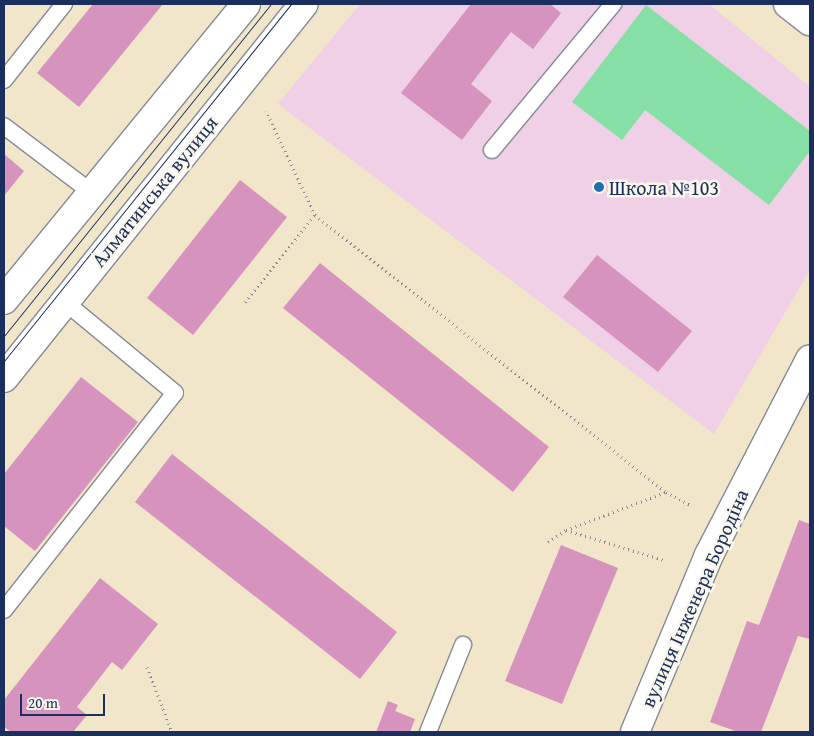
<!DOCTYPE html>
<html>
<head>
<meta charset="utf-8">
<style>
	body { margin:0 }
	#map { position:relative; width:814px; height:736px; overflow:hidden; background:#f1e6ca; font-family:"Gentium Book Plus",serif }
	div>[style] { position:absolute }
	.built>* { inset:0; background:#efd0e6 }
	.green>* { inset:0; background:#86e0a6 }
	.building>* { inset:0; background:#d593be }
	.path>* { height:3px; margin-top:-1.5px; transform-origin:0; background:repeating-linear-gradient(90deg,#868a94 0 1px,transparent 0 5px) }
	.roads { filter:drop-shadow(1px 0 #868a94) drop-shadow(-1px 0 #868a94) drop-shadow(0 1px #868a94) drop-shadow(0 -1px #868a94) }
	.service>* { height:16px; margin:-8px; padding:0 8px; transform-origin:8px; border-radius:8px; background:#fff }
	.minor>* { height:28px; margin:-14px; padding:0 14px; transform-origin:14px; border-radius:14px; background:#fff }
	.tertiary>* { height:28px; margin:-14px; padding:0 14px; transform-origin:14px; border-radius:14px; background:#fff }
	.tram>* { height:1px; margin:-0.5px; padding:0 0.5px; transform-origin:0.5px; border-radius:0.5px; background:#1b2f5e }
	.dots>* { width:14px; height:14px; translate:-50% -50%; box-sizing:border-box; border:2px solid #fbf7ec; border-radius:50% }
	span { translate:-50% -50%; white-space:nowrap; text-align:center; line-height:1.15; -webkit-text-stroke:5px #fbf7ec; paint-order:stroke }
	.poi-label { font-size:20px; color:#1b2f5e }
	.left { translate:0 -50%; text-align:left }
	.street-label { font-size:20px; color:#1b2f5e }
	.frame { position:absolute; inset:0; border:5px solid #1b2f5e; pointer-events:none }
	.scale { position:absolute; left:20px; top:694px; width:85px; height:22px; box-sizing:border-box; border:2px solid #1b2f5e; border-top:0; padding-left:6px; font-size:15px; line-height:18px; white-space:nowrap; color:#1b2f5e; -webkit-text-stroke:4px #fbf7ec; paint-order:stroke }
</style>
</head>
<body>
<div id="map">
	<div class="built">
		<div style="clip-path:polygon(360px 4px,709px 4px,810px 87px,810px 270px,714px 434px,278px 104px)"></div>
	</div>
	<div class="green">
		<div style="clip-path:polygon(646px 5px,810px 131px,810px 151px,769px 205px,645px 110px,622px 140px,572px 102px)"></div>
	</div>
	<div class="building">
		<div style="clip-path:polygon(93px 4px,163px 4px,79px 107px,37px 73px)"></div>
		<div style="clip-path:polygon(471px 4px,550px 4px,561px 13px,533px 49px,511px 32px,471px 84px,492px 101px,462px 140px,401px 93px)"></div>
		<div style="clip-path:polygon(4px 154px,24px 171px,4px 196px)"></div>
		<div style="clip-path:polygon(240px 180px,287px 217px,193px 335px,147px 298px)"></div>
		<div style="clip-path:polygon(597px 255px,692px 331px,658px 372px,563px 297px)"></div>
		<div style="clip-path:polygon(320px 263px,549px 447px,513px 492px,283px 308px)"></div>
		<div style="clip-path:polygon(81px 377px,138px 422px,35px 551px,4px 526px,4px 474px)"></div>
		<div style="clip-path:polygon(172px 454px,397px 632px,360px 679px,135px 502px)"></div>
		<div style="clip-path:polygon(799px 520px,810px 524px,810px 639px,798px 636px,761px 732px,738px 732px,710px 722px,747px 621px,759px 625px)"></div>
		<div style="clip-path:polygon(561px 545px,618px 568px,562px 704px,505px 681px)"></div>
		<div style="clip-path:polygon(100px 578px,158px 624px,122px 670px,112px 662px,77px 707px,87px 715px,73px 732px,11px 732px,4px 727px,4px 700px)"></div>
		<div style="clip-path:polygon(388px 701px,398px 705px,395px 711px,415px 719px,410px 732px,376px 732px)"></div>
	</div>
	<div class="path">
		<div style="left:315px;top:215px;width:447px;rotate:38.3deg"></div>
		<div style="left:245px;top:302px;width:112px;rotate:-51.2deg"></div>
		<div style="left:315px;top:215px;width:115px;rotate:-115.2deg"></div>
		<div style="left:566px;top:530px;width:102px;rotate:17deg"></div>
		<div style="left:548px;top:542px;width:22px;rotate:-34deg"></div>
		<div style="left:566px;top:530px;width:107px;rotate:-20.8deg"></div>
		<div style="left:666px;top:492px;width:30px;rotate:28deg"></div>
		<div style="left:147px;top:667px;width:70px;rotate:69deg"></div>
	</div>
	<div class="roads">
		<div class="service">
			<div style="left:4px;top:80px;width:97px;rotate:-51.7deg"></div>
			<div style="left:4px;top:126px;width:109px;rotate:37.2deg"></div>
			<div style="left:492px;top:150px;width:190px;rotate:-50.3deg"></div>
			<div style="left:4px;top:610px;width:276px;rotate:-51.8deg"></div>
			<div style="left:175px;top:393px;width:143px;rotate:-140.4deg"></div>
			<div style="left:428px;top:732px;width:94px;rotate:-68.1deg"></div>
		</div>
		<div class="minor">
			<div style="left:788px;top:4px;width:28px;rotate:38deg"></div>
			<div style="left:635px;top:732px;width:192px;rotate:-67.3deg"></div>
			<div style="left:709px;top:555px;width:220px;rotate:-62.7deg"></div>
		</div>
		<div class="tertiary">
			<div style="left:4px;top:300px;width:382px;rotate:-50.7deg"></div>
			<div style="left:4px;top:378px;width:479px;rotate:-51.3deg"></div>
		</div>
	</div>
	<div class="tram">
		<div style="left:4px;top:336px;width:426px;rotate:-51.2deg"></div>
		<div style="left:4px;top:361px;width:458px;rotate:-51.2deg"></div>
	</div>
	<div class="dots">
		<div style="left:599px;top:187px;background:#1f6fb2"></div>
	</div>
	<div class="poi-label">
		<span class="left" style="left:609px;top:187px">Школа №103</span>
	</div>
	<div class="street-label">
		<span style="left:154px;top:191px;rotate:-51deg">Алматинська вулиця</span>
		<span style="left:694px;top:598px;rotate:-66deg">вулиця Інженера Бородіна</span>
	</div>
	<div class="frame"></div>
	<div class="scale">20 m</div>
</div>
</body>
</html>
